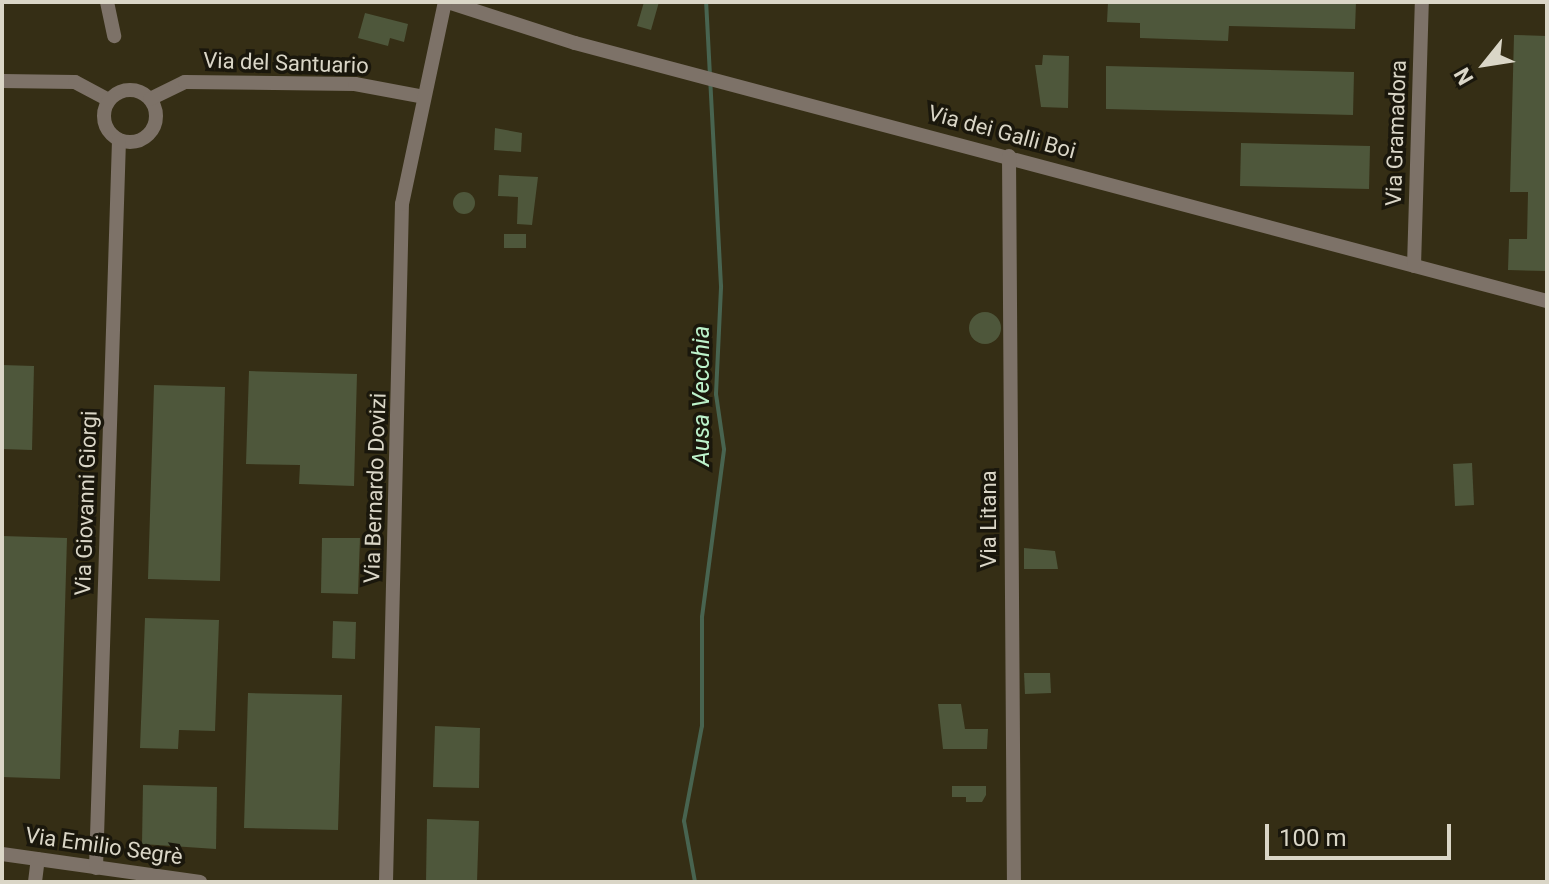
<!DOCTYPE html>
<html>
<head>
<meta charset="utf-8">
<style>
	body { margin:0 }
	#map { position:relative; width:1549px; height:884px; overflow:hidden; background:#352e15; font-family:Roboto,sans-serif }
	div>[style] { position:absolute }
	.stream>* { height:4px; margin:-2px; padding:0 2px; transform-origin:2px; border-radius:2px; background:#486450 }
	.building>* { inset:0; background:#4e573b }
	.round { border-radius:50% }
	.minor>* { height:14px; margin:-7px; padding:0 7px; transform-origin:7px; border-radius:7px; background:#7d7268 }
	.minor>.ring { margin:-7px; padding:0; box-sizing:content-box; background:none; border:14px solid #7d7268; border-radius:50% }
	span { translate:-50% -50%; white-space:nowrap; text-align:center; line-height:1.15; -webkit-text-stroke:7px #1a170c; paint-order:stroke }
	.street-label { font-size:22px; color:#dad6c7 }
	.water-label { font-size:24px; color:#bdf2cb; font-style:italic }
	.frame { position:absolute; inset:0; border:4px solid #dad6c7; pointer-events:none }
	.north { position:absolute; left:1445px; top:24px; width:80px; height:80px; -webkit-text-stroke:6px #1a170c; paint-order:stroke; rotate:240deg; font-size:22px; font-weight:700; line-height:32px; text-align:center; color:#dad6c7 }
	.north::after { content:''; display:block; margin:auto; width:28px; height:36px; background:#dad6c7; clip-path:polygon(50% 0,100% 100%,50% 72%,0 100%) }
	.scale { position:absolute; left:1265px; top:824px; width:186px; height:36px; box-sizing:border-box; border:4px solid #dad6c7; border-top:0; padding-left:10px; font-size:24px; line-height:28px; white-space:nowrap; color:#dad6c7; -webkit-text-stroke:6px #1a170c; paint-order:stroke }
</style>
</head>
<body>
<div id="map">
	<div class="stream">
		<div style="left:695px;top:882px;width:62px;rotate:-100.2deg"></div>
		<div style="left:684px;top:821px;width:97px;rotate:-79.3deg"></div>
		<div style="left:702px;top:726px;width:109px;rotate:-90deg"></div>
		<div style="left:702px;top:617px;width:169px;rotate:-82.5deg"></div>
		<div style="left:724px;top:449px;width:56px;rotate:-98.3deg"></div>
		<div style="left:716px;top:394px;width:108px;rotate:-87.3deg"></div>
		<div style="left:721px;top:286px;width:284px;rotate:-93deg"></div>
	</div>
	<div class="building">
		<div style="clip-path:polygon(644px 2px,659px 2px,651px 30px,637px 26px)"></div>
		<div style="clip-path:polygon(1108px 2px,1356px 2px,1355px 29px,1229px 26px,1228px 41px,1140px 38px,1140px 23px,1107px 22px)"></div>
		<div style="clip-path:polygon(365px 13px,408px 24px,404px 42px,390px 38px,388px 46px,358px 38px)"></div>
		<div style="clip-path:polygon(1514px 35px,1547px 36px,1547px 271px,1508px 270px,1509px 239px,1527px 239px,1528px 192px,1510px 192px)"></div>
		<div style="clip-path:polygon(1043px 55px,1069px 56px,1068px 108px,1041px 107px,1035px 65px,1042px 65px)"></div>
		<div style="clip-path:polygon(1106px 66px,1354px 72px,1353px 115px,1106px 109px)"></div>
		<div style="clip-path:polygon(495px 128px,522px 133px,521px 152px,494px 150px)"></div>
		<div style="clip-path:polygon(1241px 143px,1370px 146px,1369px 189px,1240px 186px)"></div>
		<div style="clip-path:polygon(499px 175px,538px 177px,532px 225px,517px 224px,518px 197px,498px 196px)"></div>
		<div class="round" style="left:453px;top:192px;width:22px;height:22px"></div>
		<div style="clip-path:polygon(504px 234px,526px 234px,526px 248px,504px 248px)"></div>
		<div class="round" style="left:969px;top:312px;width:32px;height:32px"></div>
		<div style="clip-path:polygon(2px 365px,34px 366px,32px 450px,2px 449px)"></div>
		<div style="clip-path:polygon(249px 371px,357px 374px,354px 486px,299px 484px,300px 465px,246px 464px)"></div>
		<div style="clip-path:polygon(154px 385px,225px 387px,220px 581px,148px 579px)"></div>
		<div style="clip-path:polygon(1472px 463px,1474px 505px,1455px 506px,1453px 464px)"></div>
		<div style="clip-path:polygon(2px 536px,67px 538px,60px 779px,2px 777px)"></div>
		<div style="clip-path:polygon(322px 538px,360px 538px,358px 594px,321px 593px)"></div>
		<div style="clip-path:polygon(1024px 548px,1055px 551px,1058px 569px,1024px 569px)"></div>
		<div style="clip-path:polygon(145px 618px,219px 620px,215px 731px,179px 730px,178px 749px,140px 748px)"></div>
		<div style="clip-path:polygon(333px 621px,356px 622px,355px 659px,332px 658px)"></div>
		<div style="clip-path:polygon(1024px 673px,1050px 673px,1051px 693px,1025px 694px)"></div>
		<div style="clip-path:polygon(248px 693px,342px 695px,338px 830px,244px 828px)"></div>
		<div style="clip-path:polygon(938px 704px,961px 704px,965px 729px,988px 729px,987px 749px,943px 749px)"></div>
		<div style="clip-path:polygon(435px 726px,480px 728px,479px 788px,433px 787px)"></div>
		<div style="clip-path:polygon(143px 785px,217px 787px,216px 849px,142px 844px)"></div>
		<div style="clip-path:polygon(952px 786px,986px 786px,986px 795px,982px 802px,966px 802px,966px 797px,952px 797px)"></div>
		<div style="clip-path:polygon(427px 819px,479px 821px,477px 882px,426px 882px)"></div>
	</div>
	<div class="minor">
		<div style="left:107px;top:2px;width:35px;rotate:78deg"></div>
		<div style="left:448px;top:2px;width:133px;rotate:17.9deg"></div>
		<div style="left:575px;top:43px;width:1006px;rotate:14.87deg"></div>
		<div style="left:2px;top:81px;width:73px;rotate:0.8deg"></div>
		<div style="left:75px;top:82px;width:38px;rotate:28deg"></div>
		<div class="ring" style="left:104px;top:90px;width:38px;height:38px"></div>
		<div style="left:150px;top:99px;width:39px;rotate:-26deg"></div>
		<div style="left:185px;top:82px;width:170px;rotate:0.7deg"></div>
		<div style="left:355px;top:84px;width:70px;rotate:10.7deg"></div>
		<div style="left:1009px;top:156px;width:726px;rotate:89.61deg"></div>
		<div style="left:1414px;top:266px;width:264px;rotate:-88.3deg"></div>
		<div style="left:2px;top:854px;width:200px;rotate:8deg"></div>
		<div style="left:96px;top:868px;width:728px;rotate:-88.19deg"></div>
		<div style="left:35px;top:882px;width:23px;rotate:-83deg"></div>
		<div style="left:386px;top:882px;width:678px;rotate:-88.65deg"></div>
		<div style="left:402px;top:204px;width:207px;rotate:-78deg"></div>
	</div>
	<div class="street-label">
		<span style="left:286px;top:63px;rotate:2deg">Via del Santuario</span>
		<span style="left:1002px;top:132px;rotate:15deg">Via dei Galli Boi</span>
		<span style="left:1396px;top:133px;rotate:-88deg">Via Gramadora</span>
		<span style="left:375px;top:488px;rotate:-88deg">Via Bernardo Dovizi</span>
		<span style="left:86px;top:503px;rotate:-88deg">Via Giovanni Giorgi</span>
		<span style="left:989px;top:519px;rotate:-90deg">Via Litana</span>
		<span style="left:104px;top:846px;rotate:8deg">Via Emilio Segrè</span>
	</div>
	<div class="water-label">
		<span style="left:702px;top:396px;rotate:-90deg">Ausa Vecchia</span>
	</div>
	<div class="frame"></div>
	<div class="north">N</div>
	<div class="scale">100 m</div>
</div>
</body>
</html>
